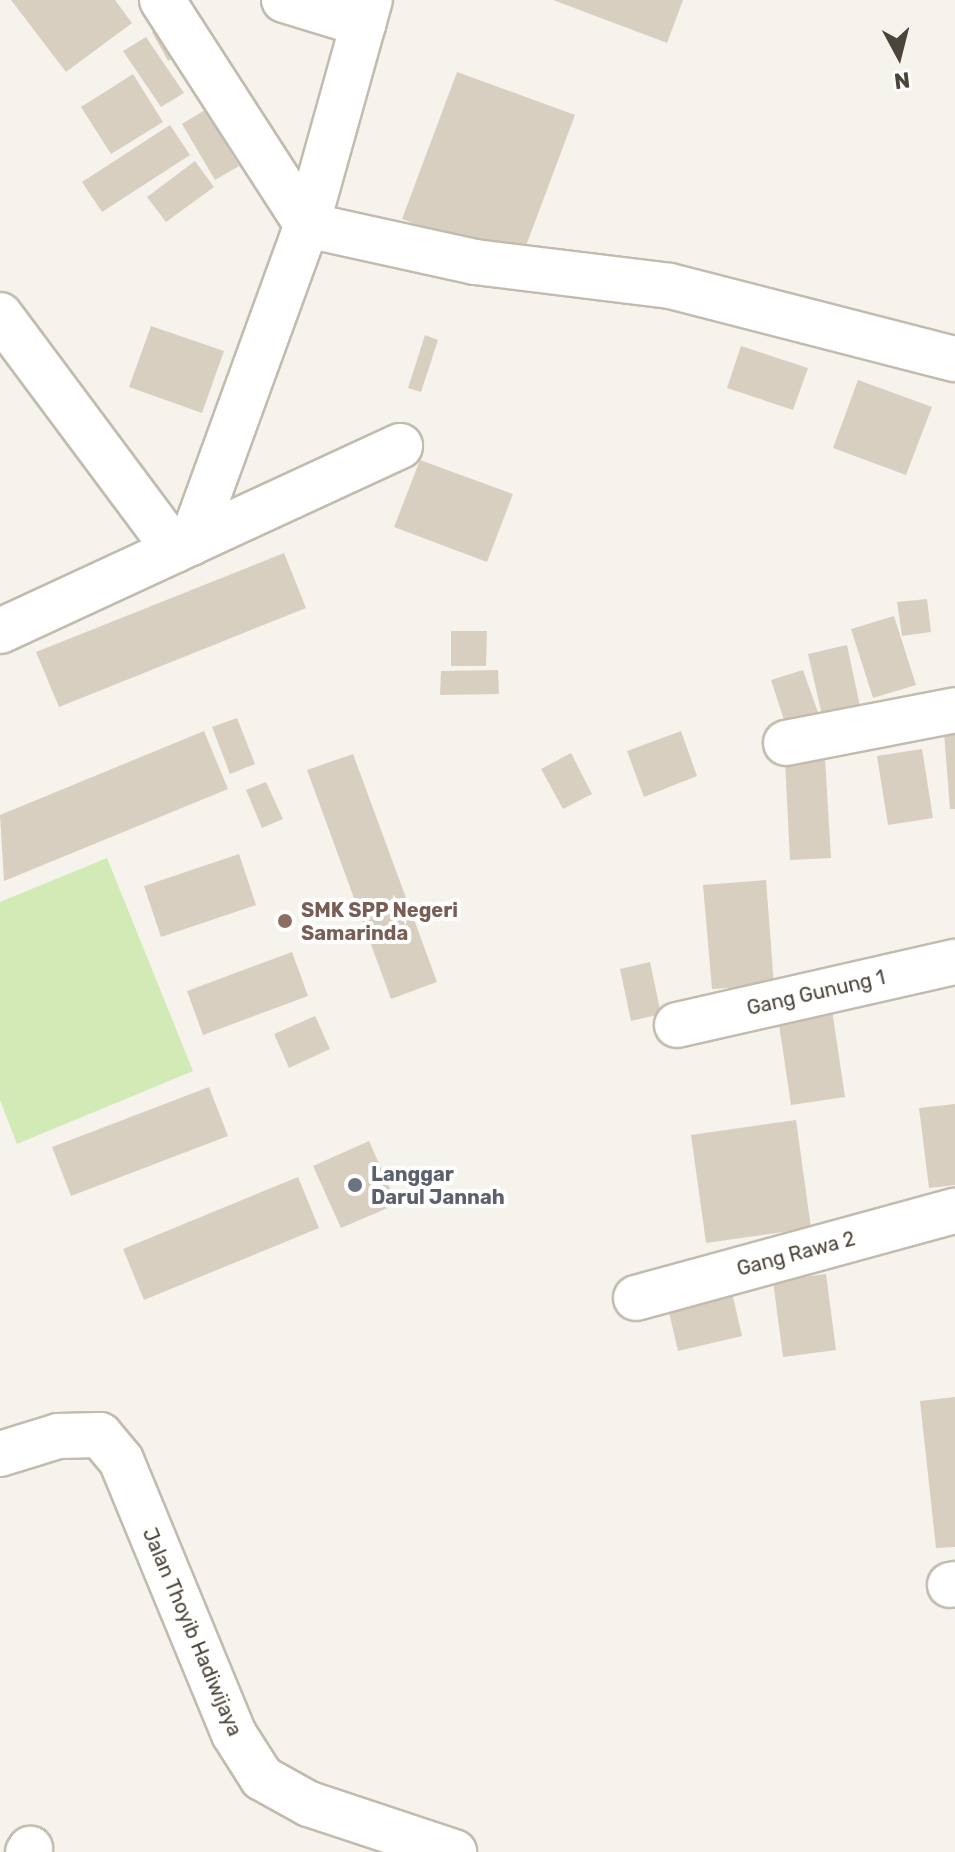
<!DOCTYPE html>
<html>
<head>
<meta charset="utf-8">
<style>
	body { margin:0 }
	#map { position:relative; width:955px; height:1852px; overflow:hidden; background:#f6f3ec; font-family:Rubik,sans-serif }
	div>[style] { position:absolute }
	.green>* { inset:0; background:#d2eab5 }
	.building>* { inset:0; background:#d8cfc1 }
	.roads { filter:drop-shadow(2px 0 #c2bbae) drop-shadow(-2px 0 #c2bbae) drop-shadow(0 2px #c2bbae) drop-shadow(0 -2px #c2bbae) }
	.minor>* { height:44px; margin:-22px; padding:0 22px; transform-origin:22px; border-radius:22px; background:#fff }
	.dots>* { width:22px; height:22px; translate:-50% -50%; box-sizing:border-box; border:4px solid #fff; border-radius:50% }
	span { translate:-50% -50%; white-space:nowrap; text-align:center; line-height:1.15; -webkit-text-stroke:8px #fff; paint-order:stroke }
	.education-label { font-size:20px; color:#785e54; font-weight:700 }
	.left { translate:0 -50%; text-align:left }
	.street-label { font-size:20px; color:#4b4439 }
	.worship-label { font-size:20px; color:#5b616d; font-weight:700 }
	.north { position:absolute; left:859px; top:16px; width:80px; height:80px; -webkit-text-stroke:6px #fff; paint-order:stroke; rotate:173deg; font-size:22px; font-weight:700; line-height:32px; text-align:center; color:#4b4439 }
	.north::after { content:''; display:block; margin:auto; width:28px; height:36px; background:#4b4439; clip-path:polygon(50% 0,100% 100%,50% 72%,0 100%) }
</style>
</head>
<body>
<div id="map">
	<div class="green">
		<div style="clip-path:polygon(107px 858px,193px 1071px,17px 1144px,0 1100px,0 902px)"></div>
	</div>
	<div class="building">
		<div style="clip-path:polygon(11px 0,115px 0,132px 23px,66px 72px)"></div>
		<div style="clip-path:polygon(553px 0,683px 0,667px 43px)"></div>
		<div style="clip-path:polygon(171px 22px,187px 51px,168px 61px,152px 32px)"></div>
		<div style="clip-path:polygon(146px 37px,184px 93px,161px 107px,123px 51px)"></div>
		<div style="clip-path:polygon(457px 72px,575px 115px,520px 262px,402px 219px)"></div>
		<div style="clip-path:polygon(133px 74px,163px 122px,111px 154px,81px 107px)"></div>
		<div style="clip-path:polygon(205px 110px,239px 166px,215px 180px,182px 124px)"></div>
		<div style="clip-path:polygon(170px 125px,190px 155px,102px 212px,82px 182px)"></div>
		<div style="clip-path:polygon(195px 161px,214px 187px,166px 222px,147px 197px)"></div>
		<div style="clip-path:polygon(151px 326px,224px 351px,202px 413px,129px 387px)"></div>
		<div style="clip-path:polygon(425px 335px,438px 340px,421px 392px,408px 388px)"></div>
		<div style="clip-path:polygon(741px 346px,808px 368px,793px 410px,727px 388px)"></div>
		<div style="clip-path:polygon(858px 380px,932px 407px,906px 475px,833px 448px)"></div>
		<div style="clip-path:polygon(420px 460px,513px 494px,487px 562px,394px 527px)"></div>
		<div style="clip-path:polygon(284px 553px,306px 608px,59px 707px,36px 652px)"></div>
		<div style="clip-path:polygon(927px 599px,931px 632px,902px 636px,897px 602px)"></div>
		<div style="clip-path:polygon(894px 616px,916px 685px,873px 698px,851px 629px)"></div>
		<div style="clip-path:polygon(451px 631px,487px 631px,486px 666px,451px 666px)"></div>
		<div style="clip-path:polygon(847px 645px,860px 706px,822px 715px,808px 654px)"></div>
		<div style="clip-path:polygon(498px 670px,499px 694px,440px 695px,441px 671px)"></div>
		<div style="clip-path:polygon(803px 670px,820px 718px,787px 729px,771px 680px)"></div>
		<div style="clip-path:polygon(237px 718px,255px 764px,230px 774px,212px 727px)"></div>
		<div style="clip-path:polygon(955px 719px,955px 809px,950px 809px,943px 720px)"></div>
		<div style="clip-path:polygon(204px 731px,228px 789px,4px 881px,0 815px)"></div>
		<div style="clip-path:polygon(681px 731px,697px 776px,644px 797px,627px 751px)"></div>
		<div style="clip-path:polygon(922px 749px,933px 818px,888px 825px,877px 756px)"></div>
		<div style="clip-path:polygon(571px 753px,592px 794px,563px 809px,541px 769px)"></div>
		<div style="clip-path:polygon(353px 754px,437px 982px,391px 999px,307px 770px)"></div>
		<div style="clip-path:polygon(825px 758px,831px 858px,790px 860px,785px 761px)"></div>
		<div style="clip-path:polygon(266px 782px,283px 819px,262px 828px,246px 790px)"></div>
		<div style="clip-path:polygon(239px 854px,256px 905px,161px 937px,144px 886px)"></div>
		<div style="clip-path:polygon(766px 880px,774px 985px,712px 989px,703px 885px)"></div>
		<div style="clip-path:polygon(292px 952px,308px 996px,203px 1035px,187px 991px)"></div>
		<div style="clip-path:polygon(650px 962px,661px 1014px,631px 1021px,620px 969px)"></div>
		<div style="clip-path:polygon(831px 1003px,845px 1097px,791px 1105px,777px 1011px)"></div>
		<div style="clip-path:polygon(315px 1016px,330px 1049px,289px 1068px,274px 1034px)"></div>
		<div style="clip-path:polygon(209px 1087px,228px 1136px,71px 1196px,52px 1147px)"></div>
		<div style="clip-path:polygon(955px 1104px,955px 1185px,929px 1188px,919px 1108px)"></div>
		<div style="clip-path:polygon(796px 1120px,811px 1228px,706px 1243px,691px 1135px)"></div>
		<div style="clip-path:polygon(369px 1141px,397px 1204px,341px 1228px,313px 1166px)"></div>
		<div style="clip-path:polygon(298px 1177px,319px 1228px,144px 1300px,123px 1249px)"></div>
		<div style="clip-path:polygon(826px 1274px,836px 1350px,783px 1357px,773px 1281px)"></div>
		<div style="clip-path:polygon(728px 1275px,742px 1336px,678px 1351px,664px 1291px)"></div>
		<div style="clip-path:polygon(955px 1397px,955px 1547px,936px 1548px,920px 1401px)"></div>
	</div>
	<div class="roads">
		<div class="minor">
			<div style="left:162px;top:0;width:268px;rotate:57.2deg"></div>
			<div style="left:307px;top:225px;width:172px;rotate:12.4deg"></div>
			<div style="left:475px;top:262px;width:196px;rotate:7deg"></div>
			<div style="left:670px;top:286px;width:294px;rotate:14.4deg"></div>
			<div style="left:284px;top:0;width:83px;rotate:16.9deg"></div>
			<div style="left:0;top:315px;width:293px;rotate:53.3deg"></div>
			<div style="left:175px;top:550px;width:248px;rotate:-24.8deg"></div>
			<div style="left:191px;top:543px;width:338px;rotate:-70deg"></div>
			<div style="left:307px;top:225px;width:234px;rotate:-74.4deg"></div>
			<div style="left:0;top:631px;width:193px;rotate:-24.8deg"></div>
			<div style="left:786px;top:743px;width:172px;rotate:-11deg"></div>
			<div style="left:677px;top:1025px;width:285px;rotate:-12.8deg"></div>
			<div style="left:636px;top:1298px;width:331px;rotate:-15.3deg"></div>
			<div style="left:0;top:1454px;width:61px;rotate:-17.2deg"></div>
			<div style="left:58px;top:1436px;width:42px;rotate:-1.4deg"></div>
			<div style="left:100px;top:1435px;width:33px;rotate:50deg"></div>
			<div style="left:121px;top:1460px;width:296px;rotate:67.6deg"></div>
			<div style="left:234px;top:1734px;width:52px;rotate:57.5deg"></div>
			<div style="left:262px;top:1778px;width:54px;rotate:29deg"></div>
			<div style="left:309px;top:1804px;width:153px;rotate:18.3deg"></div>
			<div style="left:950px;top:1585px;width:5px;rotate:-11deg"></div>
			<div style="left:28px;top:1852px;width:4px;rotate:-56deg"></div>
		</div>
	</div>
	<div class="dots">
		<div style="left:285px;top:921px;background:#8d6e63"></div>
		<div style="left:355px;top:1185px;background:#6b7280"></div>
	</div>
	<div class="education-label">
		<span class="left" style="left:301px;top:922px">SMK SPP Negeri<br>Samarinda</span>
	</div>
	<div class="street-label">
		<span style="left:816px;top:993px;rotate:-13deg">Gang Gunung 1</span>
		<span style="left:796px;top:1254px;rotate:-15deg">Gang Rawa 2</span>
		<span style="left:192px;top:1632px;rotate:67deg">Jalan Thoyib Hadiwijaya</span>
	</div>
	<div class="worship-label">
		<span class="left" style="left:371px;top:1186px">Langgar<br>Darul Jannah</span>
	</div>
	<div class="north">N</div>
</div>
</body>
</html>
